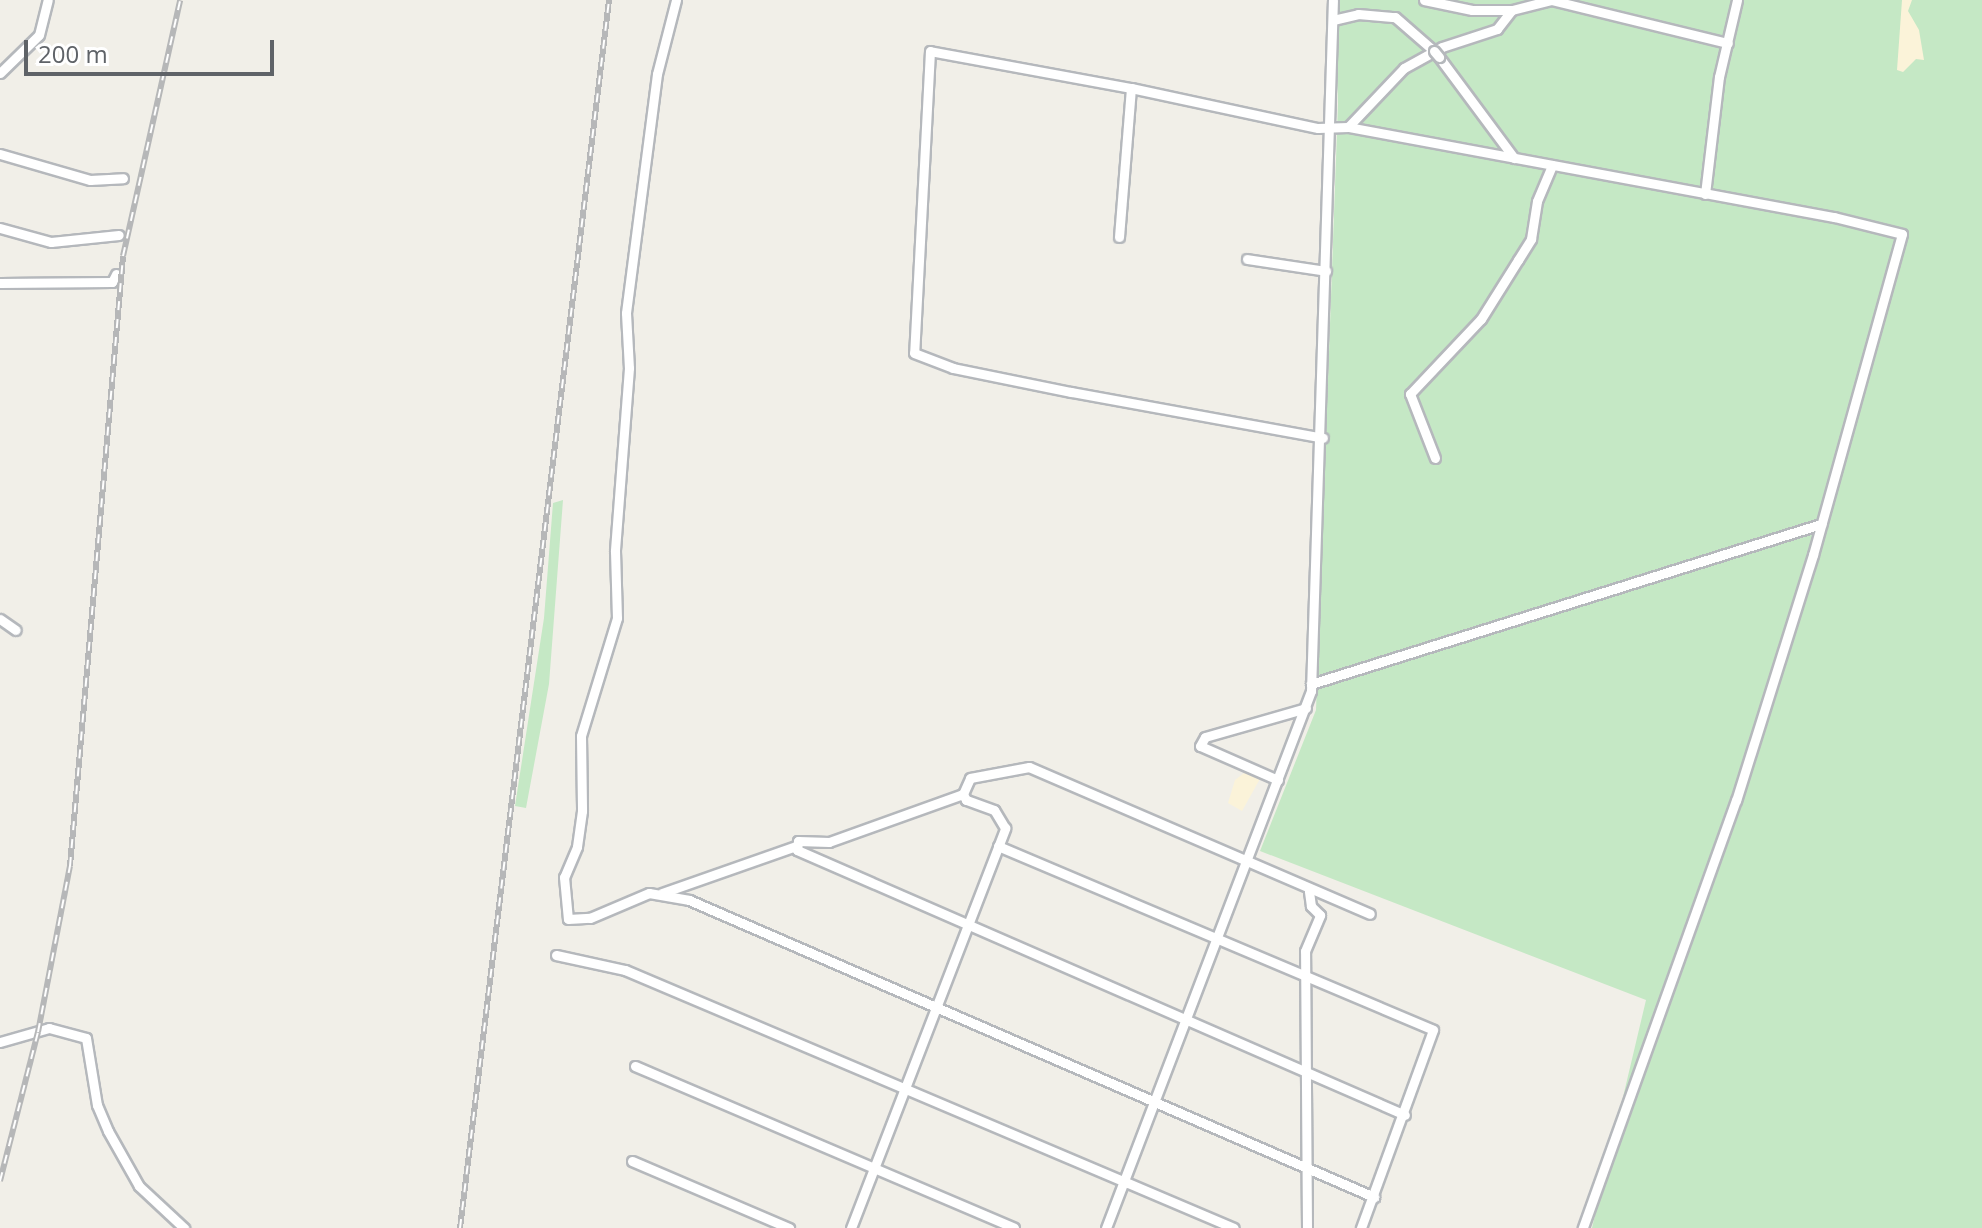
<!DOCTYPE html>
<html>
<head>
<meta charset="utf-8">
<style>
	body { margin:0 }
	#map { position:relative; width:1982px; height:1228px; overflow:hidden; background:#f1efe8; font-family:"Open Sans",sans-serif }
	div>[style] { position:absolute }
	.green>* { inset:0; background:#c5e8c5 }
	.sand>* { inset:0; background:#fbf3d9 }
	.roads { filter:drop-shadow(2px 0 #b5b8bc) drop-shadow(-2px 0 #b5b8bc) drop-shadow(0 2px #b5b8bc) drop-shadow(0 -2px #b5b8bc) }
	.street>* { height:9px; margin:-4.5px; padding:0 4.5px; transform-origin:4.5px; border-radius:4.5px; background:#fff }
	.rail>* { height:6px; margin-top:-3px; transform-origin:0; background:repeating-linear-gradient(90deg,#fff 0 9px,#b6b7b8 0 18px); box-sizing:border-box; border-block:2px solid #b6b7b8 }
	.bridges { filter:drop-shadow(2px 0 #b5b8bc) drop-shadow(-2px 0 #b5b8bc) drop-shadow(0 2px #b5b8bc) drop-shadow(0 -2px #b5b8bc) }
	.street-bridge>* { height:9px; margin:-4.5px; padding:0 4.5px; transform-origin:4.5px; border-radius:4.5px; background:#fff }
	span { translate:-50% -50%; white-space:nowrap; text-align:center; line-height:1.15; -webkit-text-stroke:8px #fff; paint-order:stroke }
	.scale { position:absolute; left:24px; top:40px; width:250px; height:36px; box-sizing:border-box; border:4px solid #5f6368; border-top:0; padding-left:10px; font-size:24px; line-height:28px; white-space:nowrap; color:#5f6368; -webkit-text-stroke:6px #fff; paint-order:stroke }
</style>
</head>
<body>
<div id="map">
	<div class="green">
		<div style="clip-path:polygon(1335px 0,1982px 0,1982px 1228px,1592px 1228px,1646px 1000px,1260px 851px,1316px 710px,1338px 104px)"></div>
		<div style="clip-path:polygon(563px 500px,549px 684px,526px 808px,515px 806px,544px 618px,553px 503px)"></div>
	</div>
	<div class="sand">
		<div style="clip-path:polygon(1902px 0,1912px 0,1908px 11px,1919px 30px,1924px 60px,1916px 59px,1903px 72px,1897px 70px)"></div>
		<div style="clip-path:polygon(1248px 770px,1261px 777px,1242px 811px,1228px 803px,1235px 780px)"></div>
	</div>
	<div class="roads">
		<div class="street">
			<div style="left:676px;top:0;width:76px;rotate:104.4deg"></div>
			<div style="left:657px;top:74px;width:241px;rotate:97.4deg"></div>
			<div style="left:626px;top:313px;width:55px;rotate:86.9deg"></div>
			<div style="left:629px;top:368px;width:184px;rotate:94.4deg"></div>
			<div style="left:615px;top:551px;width:67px;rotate:88.3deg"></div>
			<div style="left:617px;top:618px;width:123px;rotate:107deg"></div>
			<div style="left:581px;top:736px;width:75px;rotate:89.2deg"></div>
			<div style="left:582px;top:811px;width:36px;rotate:98deg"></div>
			<div style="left:577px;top:847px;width:33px;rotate:113deg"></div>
			<div style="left:564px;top:877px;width:42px;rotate:84.6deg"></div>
			<div style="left:568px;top:919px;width:22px;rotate:-3deg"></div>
			<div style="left:590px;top:918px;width:64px;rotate:-23deg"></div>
			<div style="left:649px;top:893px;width:41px;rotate:9.9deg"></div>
			<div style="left:689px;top:900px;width:747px;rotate:23.44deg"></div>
			<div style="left:1424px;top:0;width:49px;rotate:11.8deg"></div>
			<div style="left:1472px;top:10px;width:40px"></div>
			<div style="left:1551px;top:0;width:182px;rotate:13.7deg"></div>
			<div style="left:1333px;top:20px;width:26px;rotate:-13deg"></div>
			<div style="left:1358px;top:14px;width:37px;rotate:5deg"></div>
			<div style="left:1395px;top:17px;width:52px;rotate:41.1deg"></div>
			<div style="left:1439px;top:57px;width:126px;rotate:53.4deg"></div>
			<div style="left:0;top:73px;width:54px;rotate:-44.3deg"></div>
			<div style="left:39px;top:35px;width:36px;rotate:-76deg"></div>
			<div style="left:1131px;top:88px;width:204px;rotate:-169.6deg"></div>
			<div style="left:930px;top:51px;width:302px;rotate:93deg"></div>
			<div style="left:914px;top:353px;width:42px;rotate:21deg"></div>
			<div style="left:953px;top:368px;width:120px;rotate:11.5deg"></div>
			<div style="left:1071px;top:392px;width:256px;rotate:10.3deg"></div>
			<div style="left:1348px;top:127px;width:81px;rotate:-46.5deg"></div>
			<div style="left:1404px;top:68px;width:43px;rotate:-28.9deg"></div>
			<div style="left:1442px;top:47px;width:58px;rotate:-18.1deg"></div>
			<div style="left:1497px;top:29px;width:24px;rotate:-52deg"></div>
			<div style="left:1512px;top:10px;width:40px;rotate:-14.4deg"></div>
			<div style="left:0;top:154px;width:94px;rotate:16.1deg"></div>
			<div style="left:90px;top:180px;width:33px;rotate:-3deg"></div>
			<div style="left:1705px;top:194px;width:118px;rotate:-83.2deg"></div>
			<div style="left:1719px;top:77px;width:79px;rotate:-76.8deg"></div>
			<div style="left:0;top:228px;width:53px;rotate:15.4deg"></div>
			<div style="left:51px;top:242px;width:68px;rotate:-5.9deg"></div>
			<div style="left:1119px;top:237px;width:149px;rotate:-85.4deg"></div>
			<div style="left:1131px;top:88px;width:191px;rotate:12.1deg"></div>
			<div style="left:1318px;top:128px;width:30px;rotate:-2deg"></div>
			<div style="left:1348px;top:127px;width:494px;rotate:10.5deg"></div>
			<div style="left:1834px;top:217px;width:70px;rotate:14deg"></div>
			<div style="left:1902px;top:234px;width:333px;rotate:105.5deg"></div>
			<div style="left:1813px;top:555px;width:257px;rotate:107.4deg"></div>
			<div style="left:1736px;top:800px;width:455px;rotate:109.7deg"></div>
			<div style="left:1247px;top:259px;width:80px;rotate:8.6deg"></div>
			<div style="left:0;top:283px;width:112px;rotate:-0.5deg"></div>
			<div style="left:112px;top:282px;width:9px;rotate:-63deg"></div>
			<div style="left:1435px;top:458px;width:69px;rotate:-111.3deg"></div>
			<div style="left:1410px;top:394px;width:103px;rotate:-46.6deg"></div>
			<div style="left:1481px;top:319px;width:70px;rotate:-57.9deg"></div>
			<div style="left:1518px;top:260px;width:25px;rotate:-58deg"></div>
			<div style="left:1531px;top:239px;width:38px;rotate:-81deg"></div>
			<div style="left:1537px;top:201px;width:39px;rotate:-67deg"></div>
			<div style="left:0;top:619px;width:19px;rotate:35deg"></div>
			<div style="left:1311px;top:684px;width:535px;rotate:-17.42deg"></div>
			<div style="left:1278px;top:780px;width:85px;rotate:-156.4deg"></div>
			<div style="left:1200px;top:746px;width:10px;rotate:-61deg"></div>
			<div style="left:1205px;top:737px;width:105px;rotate:-16deg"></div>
			<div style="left:963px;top:794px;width:142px;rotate:160.3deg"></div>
			<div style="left:829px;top:842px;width:31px;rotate:-178deg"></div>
			<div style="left:798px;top:841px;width:9px;rotate:96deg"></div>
			<div style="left:797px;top:850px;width:663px;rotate:23.55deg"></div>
			<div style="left:998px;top:846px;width:472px;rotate:22.9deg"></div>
			<div style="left:1433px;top:1030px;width:211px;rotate:110deg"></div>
			<div style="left:662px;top:893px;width:142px;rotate:-19.3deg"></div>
			<div style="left:556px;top:955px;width:71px;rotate:12.3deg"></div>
			<div style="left:625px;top:970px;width:661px;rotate:22.96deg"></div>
			<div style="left:0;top:1042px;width:51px;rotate:-15.9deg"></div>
			<div style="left:49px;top:1028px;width:38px;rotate:15deg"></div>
			<div style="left:86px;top:1038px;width:68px;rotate:80.7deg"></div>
			<div style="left:97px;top:1105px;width:28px;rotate:67deg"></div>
			<div style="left:108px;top:1131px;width:63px;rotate:60.6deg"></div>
			<div style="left:139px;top:1186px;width:62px;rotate:43deg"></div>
			<div style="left:635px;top:1066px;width:412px;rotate:23.1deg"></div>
			<div style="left:632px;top:1161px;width:171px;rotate:23.1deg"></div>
			<div style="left:851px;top:1228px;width:429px;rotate:-68.9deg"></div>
			<div style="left:1005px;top:828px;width:21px;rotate:-121deg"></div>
			<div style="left:994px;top:810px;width:30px;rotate:-160deg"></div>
			<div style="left:966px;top:800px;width:7px;rotate:-117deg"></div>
			<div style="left:963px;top:794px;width:17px;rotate:-66deg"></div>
			<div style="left:970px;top:778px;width:60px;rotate:-10.6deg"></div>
			<div style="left:1029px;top:767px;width:371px;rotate:23.3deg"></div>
			<div style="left:1106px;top:1228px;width:575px;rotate:-69.11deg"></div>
			<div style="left:1311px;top:691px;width:691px;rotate:-88.18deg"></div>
			<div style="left:1307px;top:1228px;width:277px;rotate:-90.4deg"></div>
			<div style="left:1305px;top:951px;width:39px;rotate:-67deg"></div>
			<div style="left:1320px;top:915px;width:13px;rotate:-135deg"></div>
			<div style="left:1311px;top:906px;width:15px;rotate:-98deg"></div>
		</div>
	</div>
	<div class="rail">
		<div style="left:0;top:1181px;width:154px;rotate:-75.7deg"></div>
		<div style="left:38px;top:1032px;width:169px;rotate:-79.1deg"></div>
		<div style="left:70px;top:866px;width:612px;rotate:-85.03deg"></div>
		<div style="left:123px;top:256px;width:262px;rotate:-77.4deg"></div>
		<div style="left:460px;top:1228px;width:1237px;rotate:-83.08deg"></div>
	</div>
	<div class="bridges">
		<div class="street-bridge">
			<div style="left:1434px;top:51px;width:8px;rotate:50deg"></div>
		</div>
	</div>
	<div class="scale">200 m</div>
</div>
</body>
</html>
